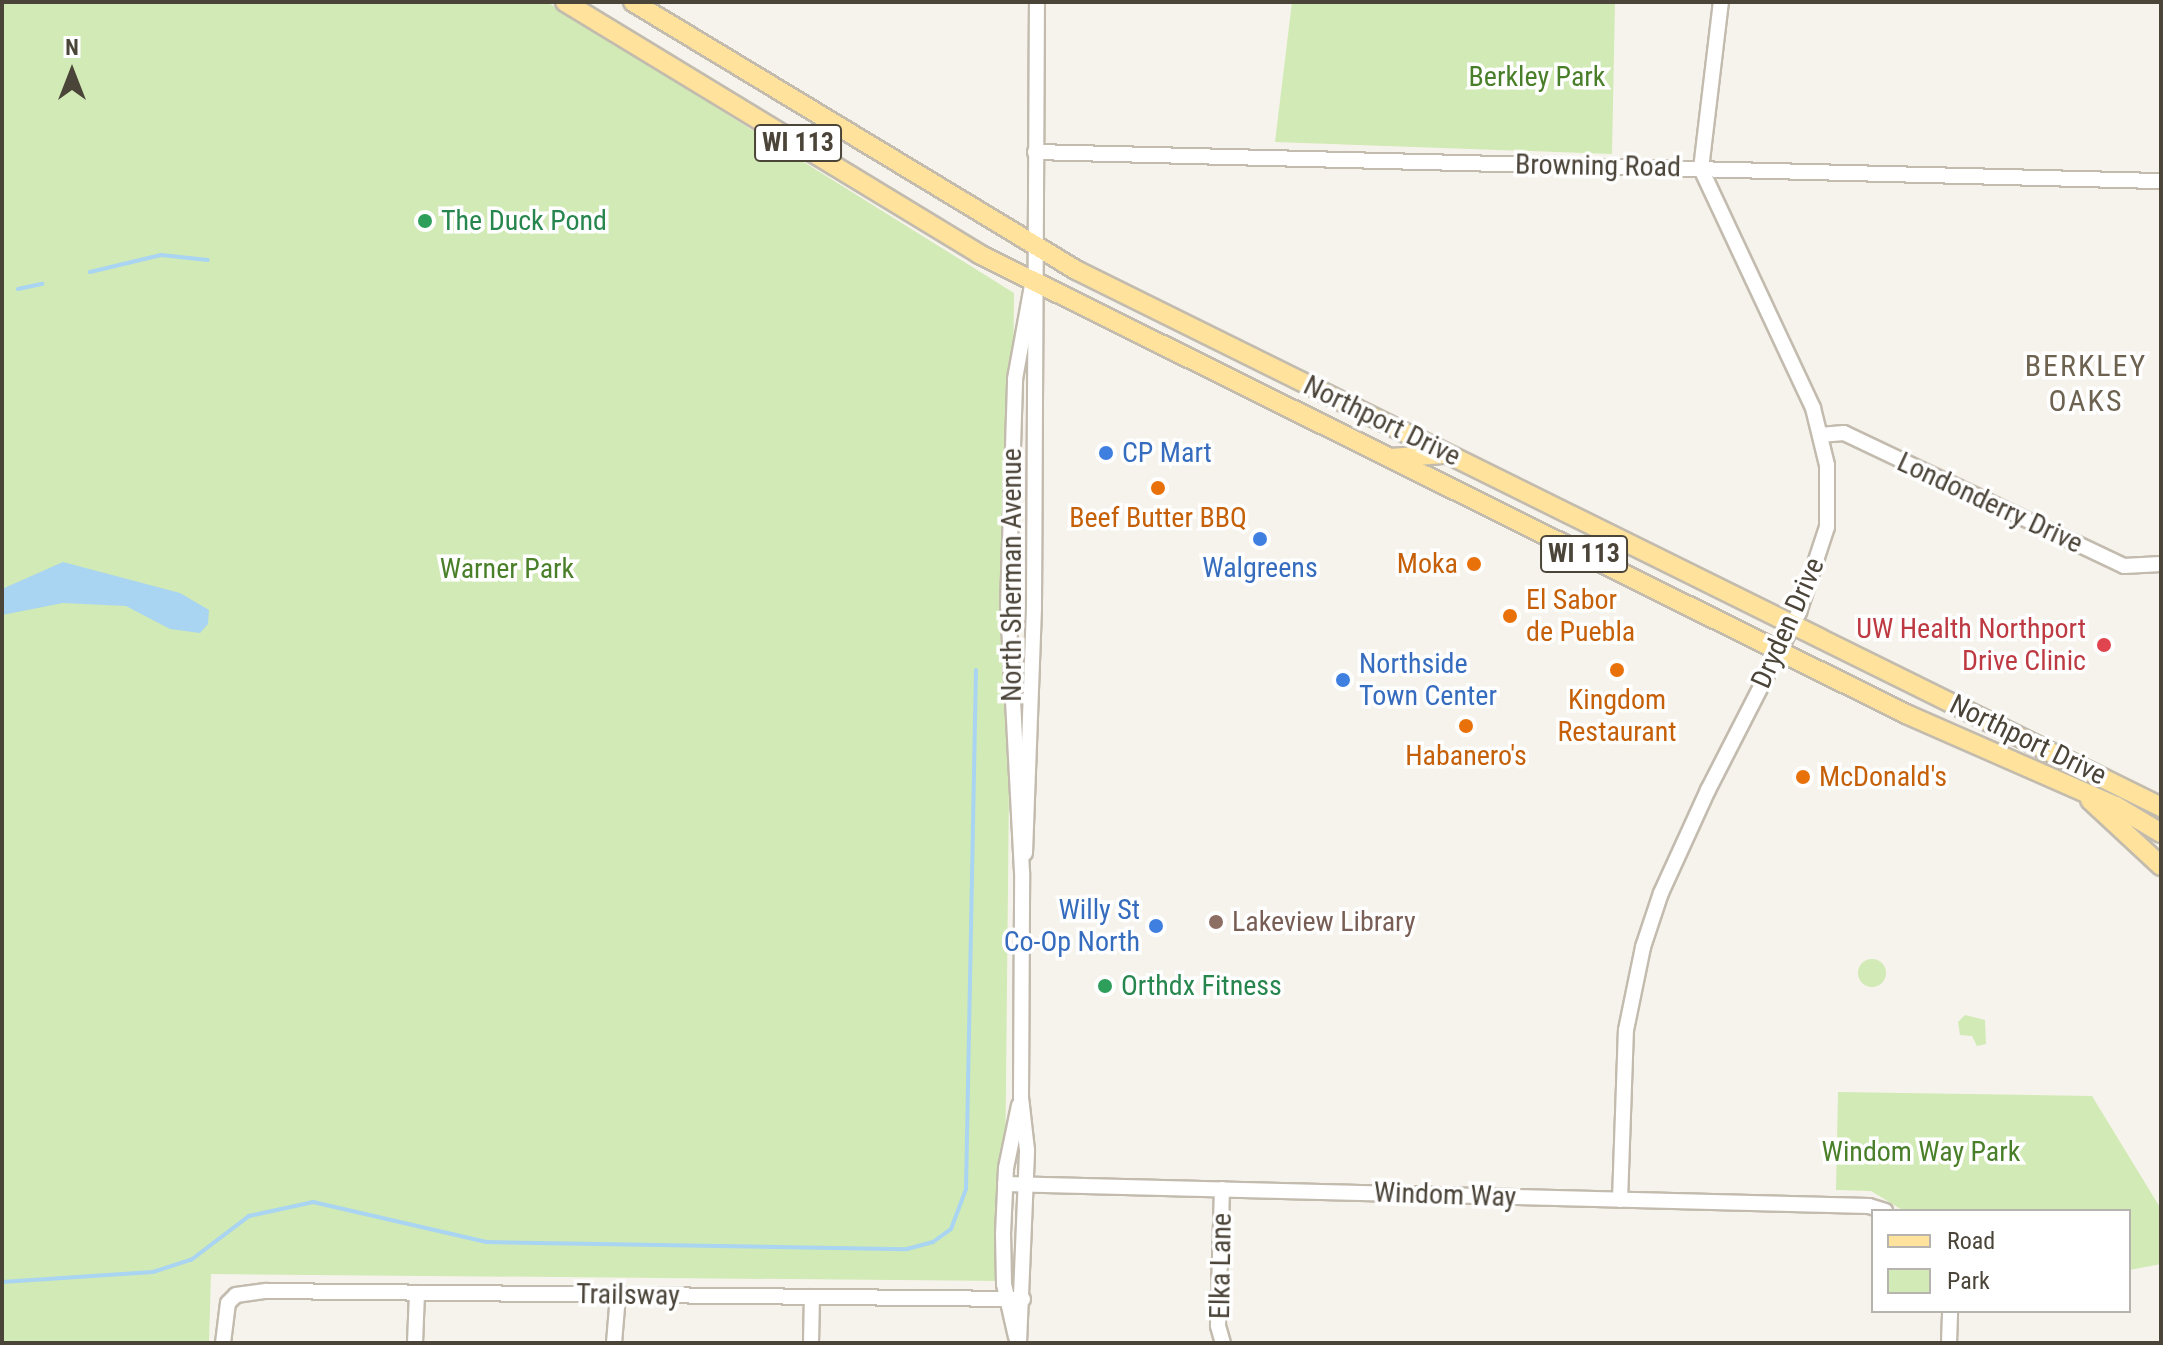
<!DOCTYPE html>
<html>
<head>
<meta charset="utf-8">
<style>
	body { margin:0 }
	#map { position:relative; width:2163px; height:1345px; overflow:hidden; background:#f6f3ec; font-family:"Roboto Condensed",sans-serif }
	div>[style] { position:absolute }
	.green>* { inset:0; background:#d2eab5 }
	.round { border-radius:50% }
	.water>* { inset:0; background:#a9d4f2 }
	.stream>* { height:4px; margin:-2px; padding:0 2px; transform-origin:2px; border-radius:2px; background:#a9d4f2 }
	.roads { filter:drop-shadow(2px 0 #c2bbae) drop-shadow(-2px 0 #c2bbae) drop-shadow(0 2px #c2bbae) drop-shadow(0 -2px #c2bbae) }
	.minor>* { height:14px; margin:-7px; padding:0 7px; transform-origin:7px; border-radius:7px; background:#fff }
	.major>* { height:18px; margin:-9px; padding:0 9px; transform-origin:9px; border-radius:9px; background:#ffe39c }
	.dots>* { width:22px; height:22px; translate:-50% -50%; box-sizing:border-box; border:4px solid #fff; border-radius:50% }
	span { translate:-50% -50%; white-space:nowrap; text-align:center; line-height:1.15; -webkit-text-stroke:7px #fff; paint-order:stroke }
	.shield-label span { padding:2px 6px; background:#fff; border:2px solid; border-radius:6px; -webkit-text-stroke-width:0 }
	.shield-label { font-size:26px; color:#4b4439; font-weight:700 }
	.park-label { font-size:28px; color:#4a7f2a }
	.street-label { font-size:28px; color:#4b4439 }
	.leisure-label { font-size:28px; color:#27864d }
	.left { translate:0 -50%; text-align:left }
	.shop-label { font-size:28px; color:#366cbe }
	.right { translate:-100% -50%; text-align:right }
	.food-label { font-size:28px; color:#c56008 }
	.health-label { font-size:28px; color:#be3a42 }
	.education-label { font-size:28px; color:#785e54 }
	.neighbourhood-label { font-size:30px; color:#6e6250; letter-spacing:2px }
	.frame { position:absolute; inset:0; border:4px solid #4b4439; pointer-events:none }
	.legend { position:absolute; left:1871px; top:1209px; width:260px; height:104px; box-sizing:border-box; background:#fff; border:2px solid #b7b4b0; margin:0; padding:10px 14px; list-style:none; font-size:24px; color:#4b4439 }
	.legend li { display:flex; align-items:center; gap:16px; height:40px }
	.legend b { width:40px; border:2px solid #b7b4b0 }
	.north { position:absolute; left:32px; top:32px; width:80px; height:80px; -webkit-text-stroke:6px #fff; paint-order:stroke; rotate:0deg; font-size:22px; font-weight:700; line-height:32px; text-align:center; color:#4b4439 }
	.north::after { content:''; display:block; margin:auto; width:28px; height:36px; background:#4b4439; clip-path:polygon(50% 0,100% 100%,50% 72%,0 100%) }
</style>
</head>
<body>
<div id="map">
	<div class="green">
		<div style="clip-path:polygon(2px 2px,547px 2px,1014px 293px,1004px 1281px,211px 1274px,209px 1343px,2px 1343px)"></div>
		<div style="clip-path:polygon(1292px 2px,1615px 2px,1612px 154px,1275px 142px)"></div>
		<div class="round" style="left:1858px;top:959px;width:28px;height:28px"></div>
		<div style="clip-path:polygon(1965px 1015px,1985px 1020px,1986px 1044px,1977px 1046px,1972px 1036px,1960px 1035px,1958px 1022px)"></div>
		<div style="clip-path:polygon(1838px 1092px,2092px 1096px,2161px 1209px,2161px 1264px,2129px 1270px,2129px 1211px,1904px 1211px,1871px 1191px,1836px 1190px)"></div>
	</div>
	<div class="water">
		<div style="clip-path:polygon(63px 562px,180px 593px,209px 610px,208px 624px,200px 633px,170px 629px,126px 606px,63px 603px,2px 615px,2px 589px)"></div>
	</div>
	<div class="stream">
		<div style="left:90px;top:272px;width:73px;rotate:-13.5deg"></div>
		<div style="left:161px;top:255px;width:47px;rotate:6.1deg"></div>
		<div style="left:18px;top:289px;width:25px;rotate:-12deg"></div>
		<div style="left:2px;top:1282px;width:151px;rotate:-3.8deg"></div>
		<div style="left:153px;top:1272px;width:40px;rotate:-18deg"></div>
		<div style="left:191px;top:1260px;width:73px;rotate:-37.2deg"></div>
		<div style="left:249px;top:1216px;width:66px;rotate:-12.3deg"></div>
		<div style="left:313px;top:1202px;width:178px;rotate:13deg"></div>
		<div style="left:486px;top:1242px;width:421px;rotate:1deg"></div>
		<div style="left:907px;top:1249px;width:27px;rotate:-15deg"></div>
		<div style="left:933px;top:1242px;width:22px;rotate:-36deg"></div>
		<div style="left:951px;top:1229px;width:43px;rotate:-69.4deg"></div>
		<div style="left:966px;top:1189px;width:519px;rotate:-88.9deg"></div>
	</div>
	<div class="roads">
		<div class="minor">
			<div style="left:1035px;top:152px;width:1126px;rotate:1.48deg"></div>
			<div style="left:1820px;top:435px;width:24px;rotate:-5deg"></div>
			<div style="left:1844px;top:433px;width:310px;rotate:25.4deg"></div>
			<div style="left:2124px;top:566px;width:37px;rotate:-3deg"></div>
			<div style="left:1025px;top:853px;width:246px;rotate:-87.9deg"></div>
			<div style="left:1034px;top:607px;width:605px;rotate:-89.72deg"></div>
			<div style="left:1005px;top:1184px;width:864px;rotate:1.46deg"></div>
			<div style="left:1869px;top:1206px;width:17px;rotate:17deg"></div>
			<div style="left:1222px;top:1189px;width:137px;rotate:91.7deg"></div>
			<div style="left:1218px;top:1326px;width:18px;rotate:74deg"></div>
			<div style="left:1620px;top:1200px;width:170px;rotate:-88deg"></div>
			<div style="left:1626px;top:1030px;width:85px;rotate:-78.4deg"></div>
			<div style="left:1643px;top:947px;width:57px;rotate:-71.6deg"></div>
			<div style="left:1661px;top:893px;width:113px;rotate:-65.5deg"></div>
			<div style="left:1708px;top:790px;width:200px;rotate:-62.9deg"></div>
			<div style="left:1799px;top:612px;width:89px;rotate:-71.8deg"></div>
			<div style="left:1827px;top:527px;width:62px;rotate:-90deg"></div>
			<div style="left:1827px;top:465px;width:59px;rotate:-103.8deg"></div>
			<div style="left:1813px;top:408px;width:264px;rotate:-115.1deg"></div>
			<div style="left:1701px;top:169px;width:168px;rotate:-83.2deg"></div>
			<div style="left:1016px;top:1337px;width:54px;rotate:-102.8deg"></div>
			<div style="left:1004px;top:1284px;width:50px;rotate:-91.1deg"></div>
			<div style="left:1003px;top:1234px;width:66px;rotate:-87.4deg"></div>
			<div style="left:1006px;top:1168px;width:64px;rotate:-78.3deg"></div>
			<div style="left:223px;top:1343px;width:40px;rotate:-82.9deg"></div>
			<div style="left:228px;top:1303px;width:11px;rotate:-45deg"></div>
			<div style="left:236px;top:1295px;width:30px;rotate:-8deg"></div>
			<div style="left:266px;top:1291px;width:757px;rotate:0.61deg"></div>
			<div style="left:415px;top:1343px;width:50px;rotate:-87.7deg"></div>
			<div style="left:614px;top:1343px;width:48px;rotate:-85.2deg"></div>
			<div style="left:811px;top:1343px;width:46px;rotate:-88.8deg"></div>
			<div style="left:1019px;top:1343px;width:193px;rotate:-87.6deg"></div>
			<div style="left:1027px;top:1150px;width:53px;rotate:-96.5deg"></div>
			<div style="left:1021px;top:1097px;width:225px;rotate:-89.7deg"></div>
			<div style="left:1022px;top:872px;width:266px;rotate:-93deg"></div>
			<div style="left:1008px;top:606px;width:227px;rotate:-88.2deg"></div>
			<div style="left:1015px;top:379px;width:101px;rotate:-79.7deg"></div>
			<div style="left:1949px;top:1343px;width:32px;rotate:-88deg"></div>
		</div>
		<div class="major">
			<div style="left:565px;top:2px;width:485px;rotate:31.3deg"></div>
			<div style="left:979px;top:254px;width:1035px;rotate:26.39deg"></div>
			<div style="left:1906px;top:714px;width:229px;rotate:23.7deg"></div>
			<div style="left:2116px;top:806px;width:52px;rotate:31deg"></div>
			<div style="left:633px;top:2px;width:518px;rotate:31.17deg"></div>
			<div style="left:1076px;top:270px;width:1211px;rotate:26.33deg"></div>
			<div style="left:1391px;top:458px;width:52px;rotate:-4.4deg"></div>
			<div style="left:2090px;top:800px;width:97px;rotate:42.9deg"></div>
		</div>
	</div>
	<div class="dots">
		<div style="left:425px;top:221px;background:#2e9e5b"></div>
		<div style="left:1106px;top:453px;background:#3f7fe0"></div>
		<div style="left:1158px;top:488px;background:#e8710a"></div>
		<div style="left:1260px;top:539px;background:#3f7fe0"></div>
		<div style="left:1474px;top:564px;background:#e8710a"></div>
		<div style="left:1510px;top:616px;background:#e8710a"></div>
		<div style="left:2104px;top:645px;background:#e0444e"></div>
		<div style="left:1617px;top:670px;background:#e8710a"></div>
		<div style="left:1343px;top:680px;background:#3f7fe0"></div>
		<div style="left:1466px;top:726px;background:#e8710a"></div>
		<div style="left:1803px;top:777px;background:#e8710a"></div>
		<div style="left:1216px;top:922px;background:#8d6e63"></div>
		<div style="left:1156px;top:926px;background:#3f7fe0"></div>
		<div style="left:1105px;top:986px;background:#2e9e5b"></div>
	</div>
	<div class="shield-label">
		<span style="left:798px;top:143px">WI 113</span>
		<span style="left:1584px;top:554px">WI 113</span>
	</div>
	<div class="park-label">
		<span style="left:1537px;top:77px">Berkley Park</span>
		<span style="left:507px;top:569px">Warner Park</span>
		<span style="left:1921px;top:1152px">Windom Way Park</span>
	</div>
	<div class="street-label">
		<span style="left:1598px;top:166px;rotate:1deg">Browning Road</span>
		<span style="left:1382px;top:421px;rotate:26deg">Northport Drive</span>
		<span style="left:1990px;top:503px;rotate:25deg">Londonderry Drive</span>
		<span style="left:1012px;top:575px;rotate:-90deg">North Sherman Avenue</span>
		<span style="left:1788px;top:623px;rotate:-66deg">Dryden Drive</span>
		<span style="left:2028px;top:740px;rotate:26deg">Northport Drive</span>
		<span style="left:1445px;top:1195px;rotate:2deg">Windom Way</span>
		<span style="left:1221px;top:1266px;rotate:-89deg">Elka Lane</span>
		<span style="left:628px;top:1295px;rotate:1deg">Trailsway</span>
	</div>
	<div class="leisure-label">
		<span class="left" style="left:441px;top:221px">The Duck Pond</span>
		<span class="left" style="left:1121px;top:986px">Orthdx Fitness</span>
	</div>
	<div class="shop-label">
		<span class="left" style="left:1122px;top:453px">CP Mart</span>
		<span style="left:1260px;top:568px">Walgreens</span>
		<span class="left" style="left:1359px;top:680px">Northside<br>Town Center</span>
		<span class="right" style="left:1140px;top:926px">Willy St<br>Co-Op North</span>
	</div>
	<div class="food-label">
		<span style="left:1158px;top:518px">Beef Butter BBQ</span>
		<span class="right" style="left:1458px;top:564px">Moka</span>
		<span class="left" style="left:1526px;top:616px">El Sabor<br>de Puebla</span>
		<span style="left:1617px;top:716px">Kingdom<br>Restaurant</span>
		<span style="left:1466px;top:756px">Habanero's</span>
		<span class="left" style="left:1819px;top:777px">McDonald's</span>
	</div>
	<div class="health-label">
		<span class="right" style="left:2086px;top:645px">UW Health Northport<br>Drive Clinic</span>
	</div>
	<div class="education-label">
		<span class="left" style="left:1232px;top:922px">Lakeview Library</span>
	</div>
	<div class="neighbourhood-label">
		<span style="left:2086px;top:383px">BERKLEY<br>OAKS</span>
	</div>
	<div class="frame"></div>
	<ul class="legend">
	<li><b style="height:10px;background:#ffe39c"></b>Road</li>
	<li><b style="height:22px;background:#d2eab5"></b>Park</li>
	</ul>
	<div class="north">N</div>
</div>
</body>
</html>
